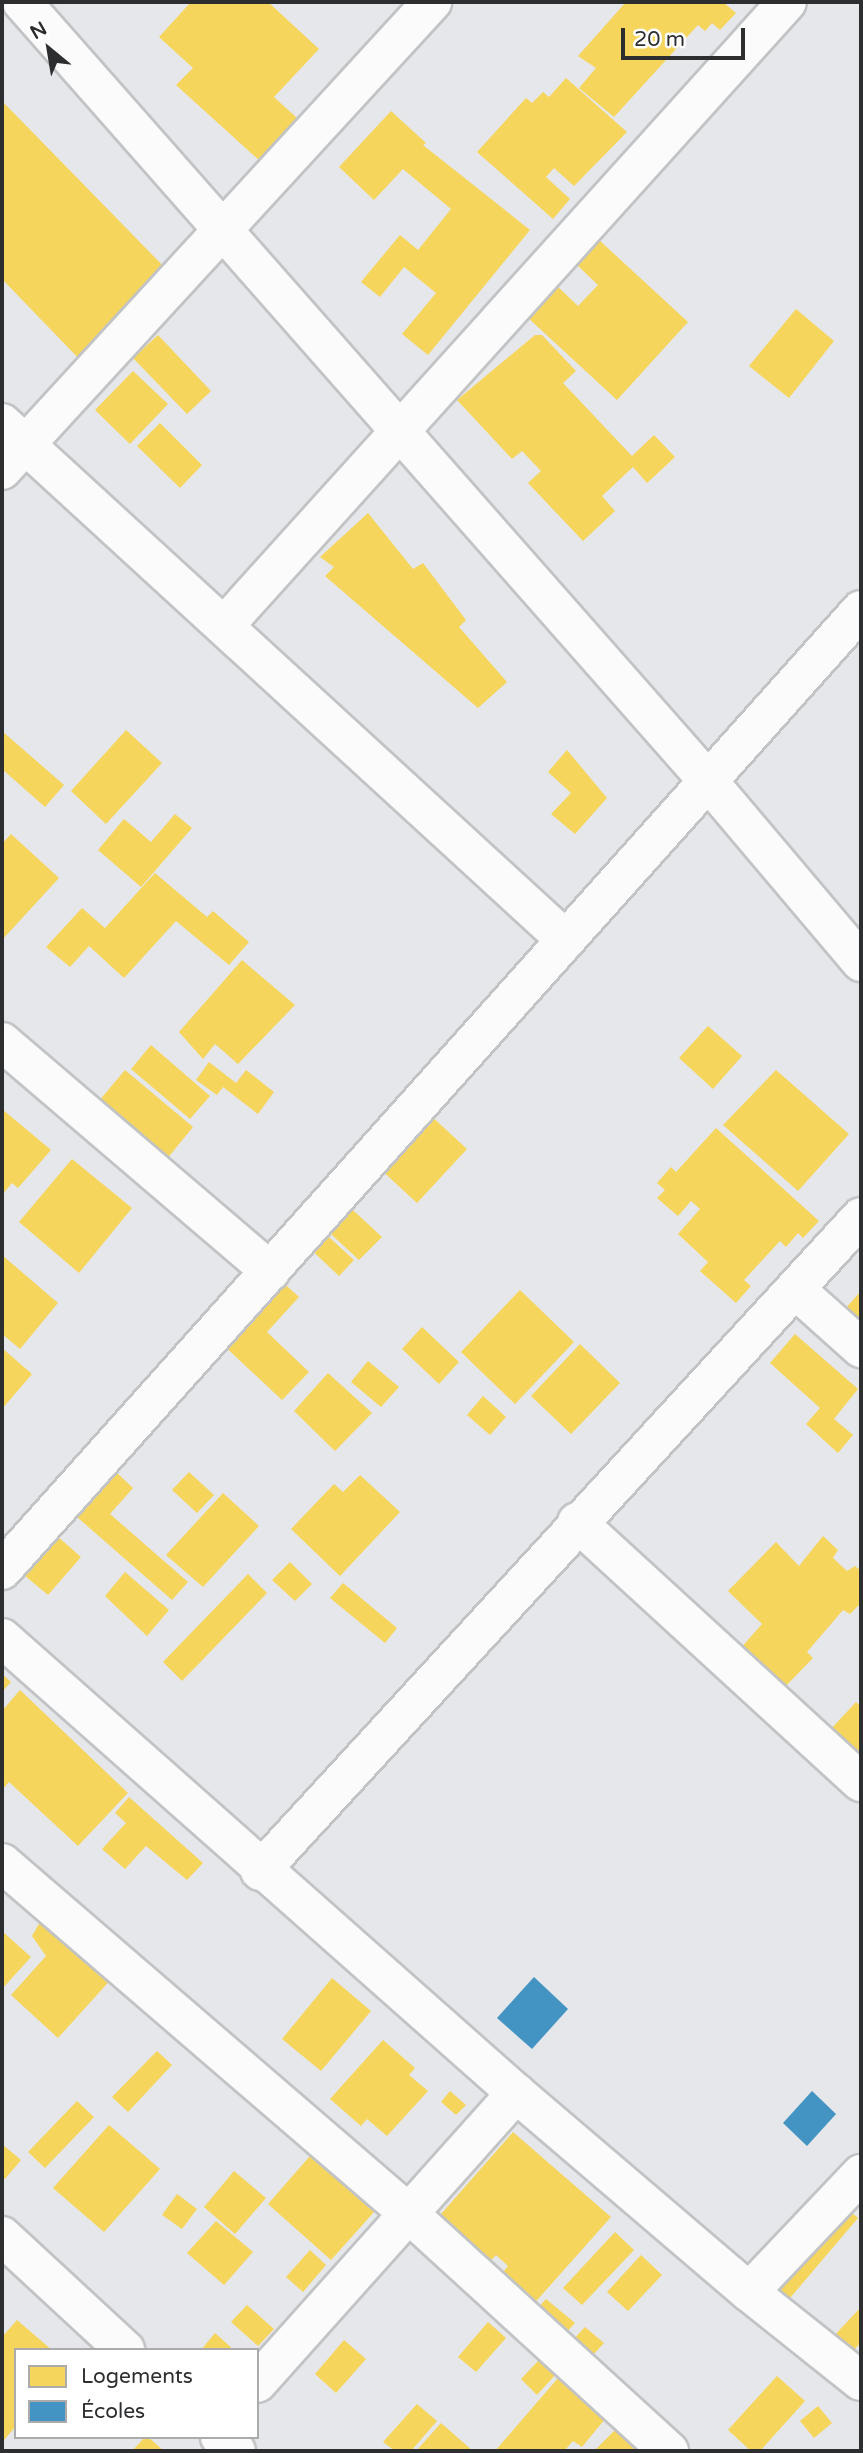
<!DOCTYPE html>
<html>
<head>
<meta charset="utf-8">
<style>
	body { margin:0 }
	#map { position:relative; width:863px; height:2453px; overflow:hidden; background:#e5e7ea; font-family:"Varela Round",sans-serif }
	div>[style] { position:absolute }
	.homes>* { inset:0; background:#f6d55c }
	.schools>* { inset:0; background:#4393c3 }
	.roads { filter:drop-shadow(2px 0 #c1c3c5) drop-shadow(-2px 0 #c1c3c5) drop-shadow(0 2px #c1c3c5) drop-shadow(0 -2px #c1c3c5) }
	.minor>* { height:38px; margin:-19px; padding:0 19px; transform-origin:19px; border-radius:19px; background:#fbfbfc }
	span { translate:-50% -50%; white-space:nowrap; text-align:center; line-height:1.15; -webkit-text-stroke:7px #fff; paint-order:stroke }
	.frame { position:absolute; inset:0; border:4px solid #2d2e30; pointer-events:none }
	.legend { position:absolute; left:14px; top:2348px; width:245px; height:91px; box-sizing:border-box; background:#fff; border:2px solid #ababac; margin:0; padding:9px 12px; list-style:none; font-size:21px; color:#2d2e30 }
	.legend li { display:flex; align-items:center; gap:14px; height:35px }
	.legend b { width:35px; border:2px solid #ababac }
	.north { position:absolute; left:14px; top:14px; width:70px; height:70px; -webkit-text-stroke:5px #fff; paint-order:stroke; rotate:330deg; font-size:19px; font-weight:700; line-height:28px; text-align:center; color:#2d2e30 }
	.north::after { content:''; display:block; margin:auto; width:24px; height:32px; background:#2d2e30; clip-path:polygon(50% 0,100% 100%,50% 72%,0 100%) }
	.scale { position:absolute; left:621px; top:28px; width:124px; height:32px; box-sizing:border-box; border:4px solid #2d2e30; border-top:0; padding-left:9px; font-size:21px; line-height:24px; white-space:nowrap; color:#2d2e30; -webkit-text-stroke:5px #fff; paint-order:stroke }
</style>
</head>
<body>
<div id="map">
	<div class="homes">
		<div style="clip-path:polygon(191px 2px,268px 2px,319px 49px,274px 97px,298px 119px,260px 161px,176px 85px,193px 68px,159px 37px)"></div>
		<div style="clip-path:polygon(626px 2px,723px 2px,736px 13px,720px 30px,712px 23px,705px 31px,698px 25px,614px 117px,579px 88px,596px 68px,578px 56px)"></div>
		<div style="clip-path:polygon(566px 78px,627px 132px,574px 186px,554px 168px,546px 177px,570px 199px,553px 219px,477px 152px,526px 98px,532px 103px,543px 92px,549px 97px)"></div>
		<div style="clip-path:polygon(2px 101px,174px 277px,84px 364px,2px 279px)"></div>
		<div style="clip-path:polygon(391px 111px,426px 143px,423px 145px,530px 230px,428px 355px,402px 334px,436px 293px,404px 267px,380px 297px,361px 282px,400px 235px,418px 250px,451px 209px,403px 169px,374px 200px,339px 167px)"></div>
		<div style="clip-path:polygon(598px 239px,688px 322px,617px 400px,526px 316px,555px 284px,578px 306px,598px 285px,576px 264px)"></div>
		<div style="clip-path:polygon(796px 309px,834px 341px,789px 398px,749px 366px)"></div>
		<div style="clip-path:polygon(158px 335px,211px 391px,187px 414px,133px 358px)"></div>
		<div style="clip-path:polygon(535px 335px,542px 335px,576px 371px,563px 383px,632px 456px,654px 435px,675px 457px,647px 483px,633px 467px,602px 496px,615px 511px,583px 541px,528px 483px,541px 471px,522px 451px,512px 459px,457px 400px)"></div>
		<div style="clip-path:polygon(133px 371px,168px 404px,130px 444px,95px 410px)"></div>
		<div style="clip-path:polygon(160px 423px,202px 465px,180px 488px,137px 446px)"></div>
		<div style="clip-path:polygon(368px 513px,413px 569px,423px 563px,466px 620px,459px 627px,507px 682px,478px 708px,325px 576px,334px 567px,320px 557px)"></div>
		<div style="clip-path:polygon(126px 730px,162px 763px,106px 824px,71px 791px)"></div>
		<div style="clip-path:polygon(2px 731px,64px 785px,45px 807px,2px 769px)"></div>
		<div style="clip-path:polygon(567px 750px,607px 798px,575px 834px,551px 814px,571px 793px,548px 772px)"></div>
		<div style="clip-path:polygon(175px 814px,192px 828px,141px 887px,98px 850px,124px 819px,151px 842px)"></div>
		<div style="clip-path:polygon(11px 834px,59px 878px,2px 940px,2px 844px)"></div>
		<div style="clip-path:polygon(155px 873px,207px 917px,213px 911px,249px 942px,229px 965px,176px 921px,124px 978px,89px 946px,70px 967px,46px 947px,82px 908px,105px 928px)"></div>
		<div style="clip-path:polygon(242px 960px,295px 1005px,238px 1064px,215px 1044px,203px 1059px,179px 1032px)"></div>
		<div style="clip-path:polygon(708px 1026px,742px 1056px,713px 1089px,679px 1058px)"></div>
		<div style="clip-path:polygon(151px 1045px,210px 1096px,190px 1119px,131px 1069px)"></div>
		<div style="clip-path:polygon(209px 1062px,236px 1083px,246px 1070px,274px 1092px,258px 1114px,223px 1087px,217px 1095px,196px 1080px)"></div>
		<div style="clip-path:polygon(125px 1070px,193px 1127px,166px 1160px,98px 1102px)"></div>
		<div style="clip-path:polygon(776px 1070px,849px 1134px,798px 1191px,723px 1125px)"></div>
		<div style="clip-path:polygon(2px 1109px,51px 1150px,18px 1188px,12px 1183px,2px 1195px)"></div>
		<div style="clip-path:polygon(429px 1114px,467px 1149px,417px 1203px,378px 1167px)"></div>
		<div style="clip-path:polygon(716px 1128px,819px 1221px,803px 1238px,798px 1233px,786px 1247px,780px 1241px,744px 1280px,751px 1286px,736px 1303px,700px 1271px,708px 1262px,678px 1234px,700px 1209px,691px 1201px,678px 1216px,657px 1198px,665px 1190px,657px 1183px,671px 1167px,676px 1172px)"></div>
		<div style="clip-path:polygon(72px 1159px,132px 1208px,79px 1273px,19px 1222px)"></div>
		<div style="clip-path:polygon(341px 1199px,382px 1237px,359px 1260px,319px 1223px)"></div>
		<div style="clip-path:polygon(318px 1227px,354px 1260px,339px 1276px,303px 1242px)"></div>
		<div style="clip-path:polygon(2px 1255px,58px 1303px,20px 1349px,2px 1334px)"></div>
		<div style="clip-path:polygon(279px 1279px,299px 1297px,267px 1332px,309px 1372px,282px 1400px,220px 1342px)"></div>
		<div style="clip-path:polygon(520px 1290px,574px 1342px,515px 1404px,461px 1352px)"></div>
		<div style="clip-path:polygon(861px 1291px,861px 1340px,836px 1319px)"></div>
		<div style="clip-path:polygon(422px 1327px,459px 1362px,439px 1384px,402px 1349px)"></div>
		<div style="clip-path:polygon(795px 1334px,858px 1389px,834px 1419px,853px 1435px,838px 1453px,806px 1424px,820px 1408px,770px 1363px)"></div>
		<div style="clip-path:polygon(580px 1344px,620px 1383px,571px 1434px,531px 1396px)"></div>
		<div style="clip-path:polygon(2px 1348px,32px 1374px,2px 1409px)"></div>
		<div style="clip-path:polygon(368px 1361px,399px 1387px,381px 1407px,351px 1382px)"></div>
		<div style="clip-path:polygon(328px 1373px,372px 1413px,335px 1451px,294px 1411px)"></div>
		<div style="clip-path:polygon(483px 1396px,506px 1417px,490px 1435px,467px 1415px)"></div>
		<div style="clip-path:polygon(116px 1472px,133px 1488px,110px 1514px,188px 1582px,172px 1600px,77px 1517px)"></div>
		<div style="clip-path:polygon(189px 1472px,214px 1495px,197px 1513px,172px 1490px)"></div>
		<div style="clip-path:polygon(360px 1475px,400px 1512px,340px 1576px,291px 1529px,334px 1484px,343px 1492px)"></div>
		<div style="clip-path:polygon(223px 1493px,259px 1526px,203px 1587px,166px 1555px)"></div>
		<div style="clip-path:polygon(57px 1536px,81px 1557px,48px 1595px,24px 1575px)"></div>
		<div style="clip-path:polygon(823px 1536px,838px 1550px,833px 1558px,847px 1571px,855px 1566px,861px 1571px,861px 1603px,850px 1614px,843px 1610px,807px 1652px,813px 1658px,781px 1691px,739px 1650px,762px 1624px,728px 1591px,776px 1542px,799px 1566px)"></div>
		<div style="clip-path:polygon(290px 1562px,312px 1584px,295px 1601px,272px 1580px)"></div>
		<div style="clip-path:polygon(125px 1572px,169px 1610px,147px 1636px,105px 1596px)"></div>
		<div style="clip-path:polygon(248px 1574px,267px 1593px,182px 1681px,163px 1662px)"></div>
		<div style="clip-path:polygon(343px 1583px,397px 1628px,385px 1643px,330px 1598px)"></div>
		<div style="clip-path:polygon(2px 1674px,11px 1682px,2px 1692px)"></div>
		<div style="clip-path:polygon(20px 1690px,128px 1793px,78px 1846px,9px 1782px,2px 1790px,2px 1711px)"></div>
		<div style="clip-path:polygon(856px 1702px,861px 1707px,861px 1762px,830px 1730px)"></div>
		<div style="clip-path:polygon(129px 1797px,203px 1863px,187px 1880px,146px 1846px,125px 1869px,102px 1849px,126px 1823px,115px 1813px)"></div>
		<div style="clip-path:polygon(45px 1913px,114px 1976px,58px 2038px,11px 1995px,46px 1956px,32px 1936px)"></div>
		<div style="clip-path:polygon(2px 1931px,31px 1957px,2px 1989px)"></div>
		<div style="clip-path:polygon(332px 1978px,371px 2011px,321px 2071px,282px 2039px)"></div>
		<div style="clip-path:polygon(383px 2040px,415px 2068px,409px 2075px,428px 2091px,387px 2136px,367px 2119px,361px 2126px,330px 2099px)"></div>
		<div style="clip-path:polygon(157px 2051px,172px 2065px,128px 2112px,112px 2097px)"></div>
		<div style="clip-path:polygon(450px 2091px,466px 2105px,456px 2115px,441px 2102px)"></div>
		<div style="clip-path:polygon(77px 2101px,94px 2117px,45px 2168px,28px 2152px)"></div>
		<div style="clip-path:polygon(109px 2125px,160px 2169px,104px 2232px,53px 2188px)"></div>
		<div style="clip-path:polygon(513px 2132px,611px 2217px,531px 2307px,498px 2278px,508px 2266px,496px 2255px,485px 2267px,434px 2222px)"></div>
		<div style="clip-path:polygon(2px 2144px,21px 2160px,5px 2179px,2px 2176px)"></div>
		<div style="clip-path:polygon(310px 2156px,374px 2212px,331px 2260px,268px 2204px)"></div>
		<div style="clip-path:polygon(234px 2171px,266px 2198px,235px 2234px,204px 2207px)"></div>
		<div style="clip-path:polygon(177px 2194px,197px 2209px,182px 2229px,162px 2215px)"></div>
		<div style="clip-path:polygon(840px 2203px,858px 2218px,790px 2298px,772px 2282px)"></div>
		<div style="clip-path:polygon(216px 2221px,253px 2252px,224px 2285px,187px 2253px)"></div>
		<div style="clip-path:polygon(615px 2232px,634px 2250px,582px 2305px,563px 2288px)"></div>
		<div style="clip-path:polygon(310px 2250px,326px 2265px,303px 2292px,286px 2277px)"></div>
		<div style="clip-path:polygon(641px 2255px,662px 2275px,628px 2311px,607px 2292px)"></div>
		<div style="clip-path:polygon(546px 2299px,575px 2323px,565px 2334px,537px 2309px)"></div>
		<div style="clip-path:polygon(247px 2305px,274px 2329px,258px 2346px,231px 2322px)"></div>
		<div style="clip-path:polygon(861px 2307px,861px 2342px,850px 2355px,832px 2338px)"></div>
		<div style="clip-path:polygon(17px 2320px,52px 2350px,16px 2350px,16px 2426px,4px 2440px,2px 2337px)"></div>
		<div style="clip-path:polygon(488px 2322px,506px 2338px,476px 2372px,458px 2357px)"></div>
		<div style="clip-path:polygon(585px 2327px,604px 2343px,592px 2356px,573px 2340px)"></div>
		<div style="clip-path:polygon(215px 2333px,234px 2350px,201px 2350px)"></div>
		<div style="clip-path:polygon(344px 2340px,366px 2359px,336px 2393px,315px 2374px)"></div>
		<div style="clip-path:polygon(540px 2359px,557px 2373px,537px 2395px,521px 2379px)"></div>
		<div style="clip-path:polygon(777px 2376px,805px 2401px,760px 2451px,751px 2451px,728px 2430px)"></div>
		<div style="clip-path:polygon(558px 2378px,605px 2419px,582px 2447px,573px 2441px,564px 2451px,495px 2451px)"></div>
		<div style="clip-path:polygon(417px 2404px,437px 2421px,411px 2451px,395px 2451px,383px 2442px)"></div>
		<div style="clip-path:polygon(818px 2406px,832px 2423px,814px 2438px,800px 2421px)"></div>
		<div style="clip-path:polygon(441px 2423px,473px 2451px,416px 2451px)"></div>
		<div style="clip-path:polygon(618px 2427px,642px 2451px,594px 2451px)"></div>
		<div style="clip-path:polygon(145px 2437px,148px 2437px,164px 2451px,132px 2451px)"></div>
	</div>
	<div class="schools">
		<div style="clip-path:polygon(534px 1977px,568px 2009px,532px 2049px,497px 2018px)"></div>
		<div style="clip-path:polygon(812px 2091px,836px 2114px,807px 2146px,783px 2123px)"></div>
	</div>
	<div class="roads">
		<div class="minor">
			<div style="left:22px;top:2px;width:1038px;rotate:48.63deg"></div>
			<div style="left:708px;top:781px;width:237px;rotate:49.8deg"></div>
			<div style="left:2px;top:423px;width:765px;rotate:42.51deg"></div>
			<div style="left:2px;top:470px;width:636px;rotate:-47.42deg"></div>
			<div style="left:224px;top:626px;width:840px;rotate:-47.94deg"></div>
			<div style="left:2px;top:1042px;width:353px;rotate:40.5deg"></div>
			<div style="left:795px;top:1289px;width:89px;rotate:41.8deg"></div>
			<div style="left:577px;top:1522px;width:385px;rotate:42.5deg"></div>
			<div style="left:2px;top:1570px;width:1288px;rotate:-48.18deg"></div>
			<div style="left:2px;top:1638px;width:686px;rotate:41.52deg"></div>
			<div style="left:516px;top:2093px;width:306px;rotate:40.5deg"></div>
			<div style="left:749px;top:2292px;width:143px;rotate:38.5deg"></div>
			<div style="left:2px;top:1863px;width:535px;rotate:40.75deg"></div>
			<div style="left:407px;top:2212px;width:355px;rotate:42.4deg"></div>
			<div style="left:260px;top:1871px;width:888px;rotate:-47.42deg"></div>
			<div style="left:2px;top:2236px;width:168px;rotate:42.8deg"></div>
			<div style="left:749px;top:2292px;width:163px;rotate:-46.5deg"></div>
			<div style="left:257px;top:2383px;width:389px;rotate:-48.2deg"></div>
			<div style="left:220px;top:2437px;width:21px;rotate:41deg"></div>
		</div>
	</div>
	<div class="frame"></div>
	<ul class="legend">
	<li><b style="height:19px;background:#f6d55c"></b>Logements</li>
	<li><b style="height:19px;background:#4393c3"></b>Écoles</li>
	</ul>
	<div class="north">N</div>
	<div class="scale">20 m</div>
</div>
</body>
</html>
